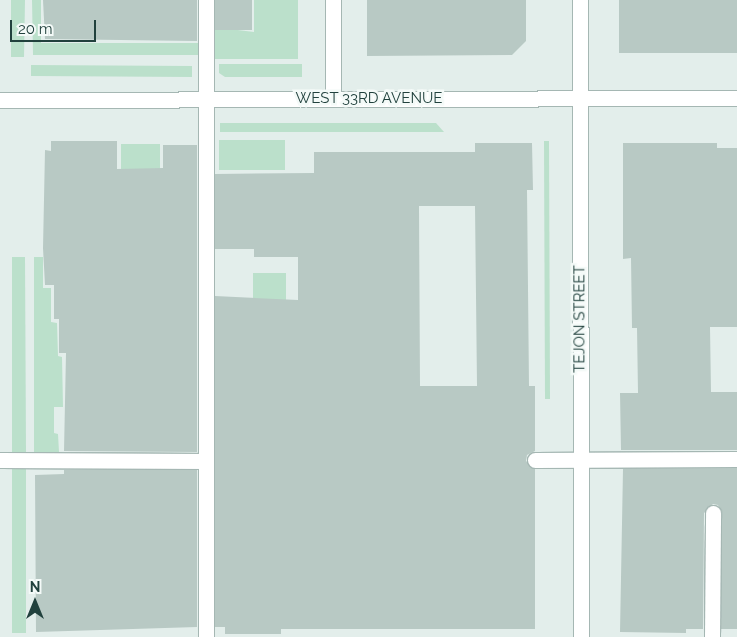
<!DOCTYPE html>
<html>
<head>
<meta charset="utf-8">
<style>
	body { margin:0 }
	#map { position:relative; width:737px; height:637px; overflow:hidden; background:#e3eeeb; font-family:Raleway,sans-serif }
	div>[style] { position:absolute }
	.green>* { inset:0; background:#bbe0cb }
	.building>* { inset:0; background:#b8c9c4 }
	.roads { filter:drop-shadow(1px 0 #a5b7b3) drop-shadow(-1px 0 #a5b7b3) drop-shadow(0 1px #a5b7b3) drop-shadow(0 -1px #a5b7b3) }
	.minor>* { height:15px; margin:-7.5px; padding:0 7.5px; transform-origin:7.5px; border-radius:7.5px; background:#fff }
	span { translate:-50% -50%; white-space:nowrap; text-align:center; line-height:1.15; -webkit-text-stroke:5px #f4faf8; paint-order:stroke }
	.street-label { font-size:15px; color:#21413d }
	.north { position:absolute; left:10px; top:577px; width:50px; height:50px; -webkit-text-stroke:4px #f4faf8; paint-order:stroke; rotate:0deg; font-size:14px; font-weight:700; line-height:20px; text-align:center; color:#21413d }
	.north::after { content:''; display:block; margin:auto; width:18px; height:22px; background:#21413d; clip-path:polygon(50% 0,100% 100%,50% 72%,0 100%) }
	.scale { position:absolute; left:10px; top:20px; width:86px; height:22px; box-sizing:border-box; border:2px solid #21413d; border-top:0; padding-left:6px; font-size:15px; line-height:18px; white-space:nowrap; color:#21413d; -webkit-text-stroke:4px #f4faf8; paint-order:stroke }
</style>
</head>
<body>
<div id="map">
	<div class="green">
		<div style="clip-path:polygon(11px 0,25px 0,24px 57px,11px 57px)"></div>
		<div style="clip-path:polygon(32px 0,41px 0,41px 43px,202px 43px,202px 55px,33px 55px)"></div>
		<div style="clip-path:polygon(254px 0,298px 0,298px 59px,213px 59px,213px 27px,254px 32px)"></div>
		<div style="clip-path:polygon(219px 64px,302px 64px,302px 77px,225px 77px,219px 73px)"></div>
		<div style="clip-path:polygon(31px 65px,192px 66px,192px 77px,31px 76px)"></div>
		<div style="clip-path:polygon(220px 123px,436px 123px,444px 132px,220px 132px)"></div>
		<div style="clip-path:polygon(219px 140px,285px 140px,285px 170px,219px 170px)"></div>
		<div style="clip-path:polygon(544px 141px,549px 141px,550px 399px,545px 399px)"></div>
		<div style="clip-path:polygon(121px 144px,160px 144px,160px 186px,121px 218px)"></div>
		<div style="clip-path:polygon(12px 257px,25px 257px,26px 452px,12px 452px)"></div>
		<div style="clip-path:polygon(34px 257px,43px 257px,43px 288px,51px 288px,51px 322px,57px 323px,58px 356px,62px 357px,63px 407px,54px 407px,54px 433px,58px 434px,59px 452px,34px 452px)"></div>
		<div style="clip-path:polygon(253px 273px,286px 273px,286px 330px,253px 363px)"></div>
		<div style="clip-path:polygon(12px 469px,26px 469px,26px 633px,12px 633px)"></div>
	</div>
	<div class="building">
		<div style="clip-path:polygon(43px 0,197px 0,197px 41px,45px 39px)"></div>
		<div style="clip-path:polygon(215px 0,252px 0,252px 30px,215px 30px)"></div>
		<div style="clip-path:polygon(367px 0,526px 0,526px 41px,512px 55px,367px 56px)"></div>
		<div style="clip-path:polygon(619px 0,737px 0,737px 53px,619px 53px)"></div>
		<div style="clip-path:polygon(51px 141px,117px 141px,117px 169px,163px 168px,163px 145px,197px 145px,197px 452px,64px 451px,66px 353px,59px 353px,59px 319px,54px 319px,54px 285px,45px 285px,43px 248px,45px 150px,51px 151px)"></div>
		<div style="clip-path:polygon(evenodd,475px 143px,532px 143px,533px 190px,527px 190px,529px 386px,535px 386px,535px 451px,527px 455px,526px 461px,535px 469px,535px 629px,281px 629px,281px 634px,225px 634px,225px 627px,215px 627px,215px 296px,298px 300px,298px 257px,254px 257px,254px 249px,215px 249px,215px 174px,314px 173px,314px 152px,475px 152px,475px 143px,419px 206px,475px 206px,477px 386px,420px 386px,419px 206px)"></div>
		<div style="clip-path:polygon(623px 143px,717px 143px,717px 148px,737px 148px,737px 327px,710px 327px,711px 392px,737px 392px,737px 450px,621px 450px,620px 393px,638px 393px,637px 328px,632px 328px,631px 258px,623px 259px)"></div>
		<div style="clip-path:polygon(737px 468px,737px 629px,721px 629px,722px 513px,718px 505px,713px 504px,704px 513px,703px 629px,686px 629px,686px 633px,620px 632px,623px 469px)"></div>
		<div style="clip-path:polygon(64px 470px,197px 470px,197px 627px,36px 632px,35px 475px,64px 474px)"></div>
	</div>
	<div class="roads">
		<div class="minor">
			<div style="left:206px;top:0;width:637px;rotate:90deg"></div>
			<div style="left:333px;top:0;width:99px;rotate:90deg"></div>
			<div style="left:580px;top:0;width:637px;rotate:89.91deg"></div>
			<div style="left:0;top:100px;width:737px;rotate:-0.16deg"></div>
			<div style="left:0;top:460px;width:206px;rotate:0.3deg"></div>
			<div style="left:535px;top:460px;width:202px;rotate:-0.3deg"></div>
			<div style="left:712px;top:637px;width:124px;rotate:-89.5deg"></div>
		</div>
	</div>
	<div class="street-label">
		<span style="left:369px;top:99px">WEST 33RD AVENUE</span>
		<span style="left:580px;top:319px;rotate:-90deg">TEJON STREET</span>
	</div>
	<div class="north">N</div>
	<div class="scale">20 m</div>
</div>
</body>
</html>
